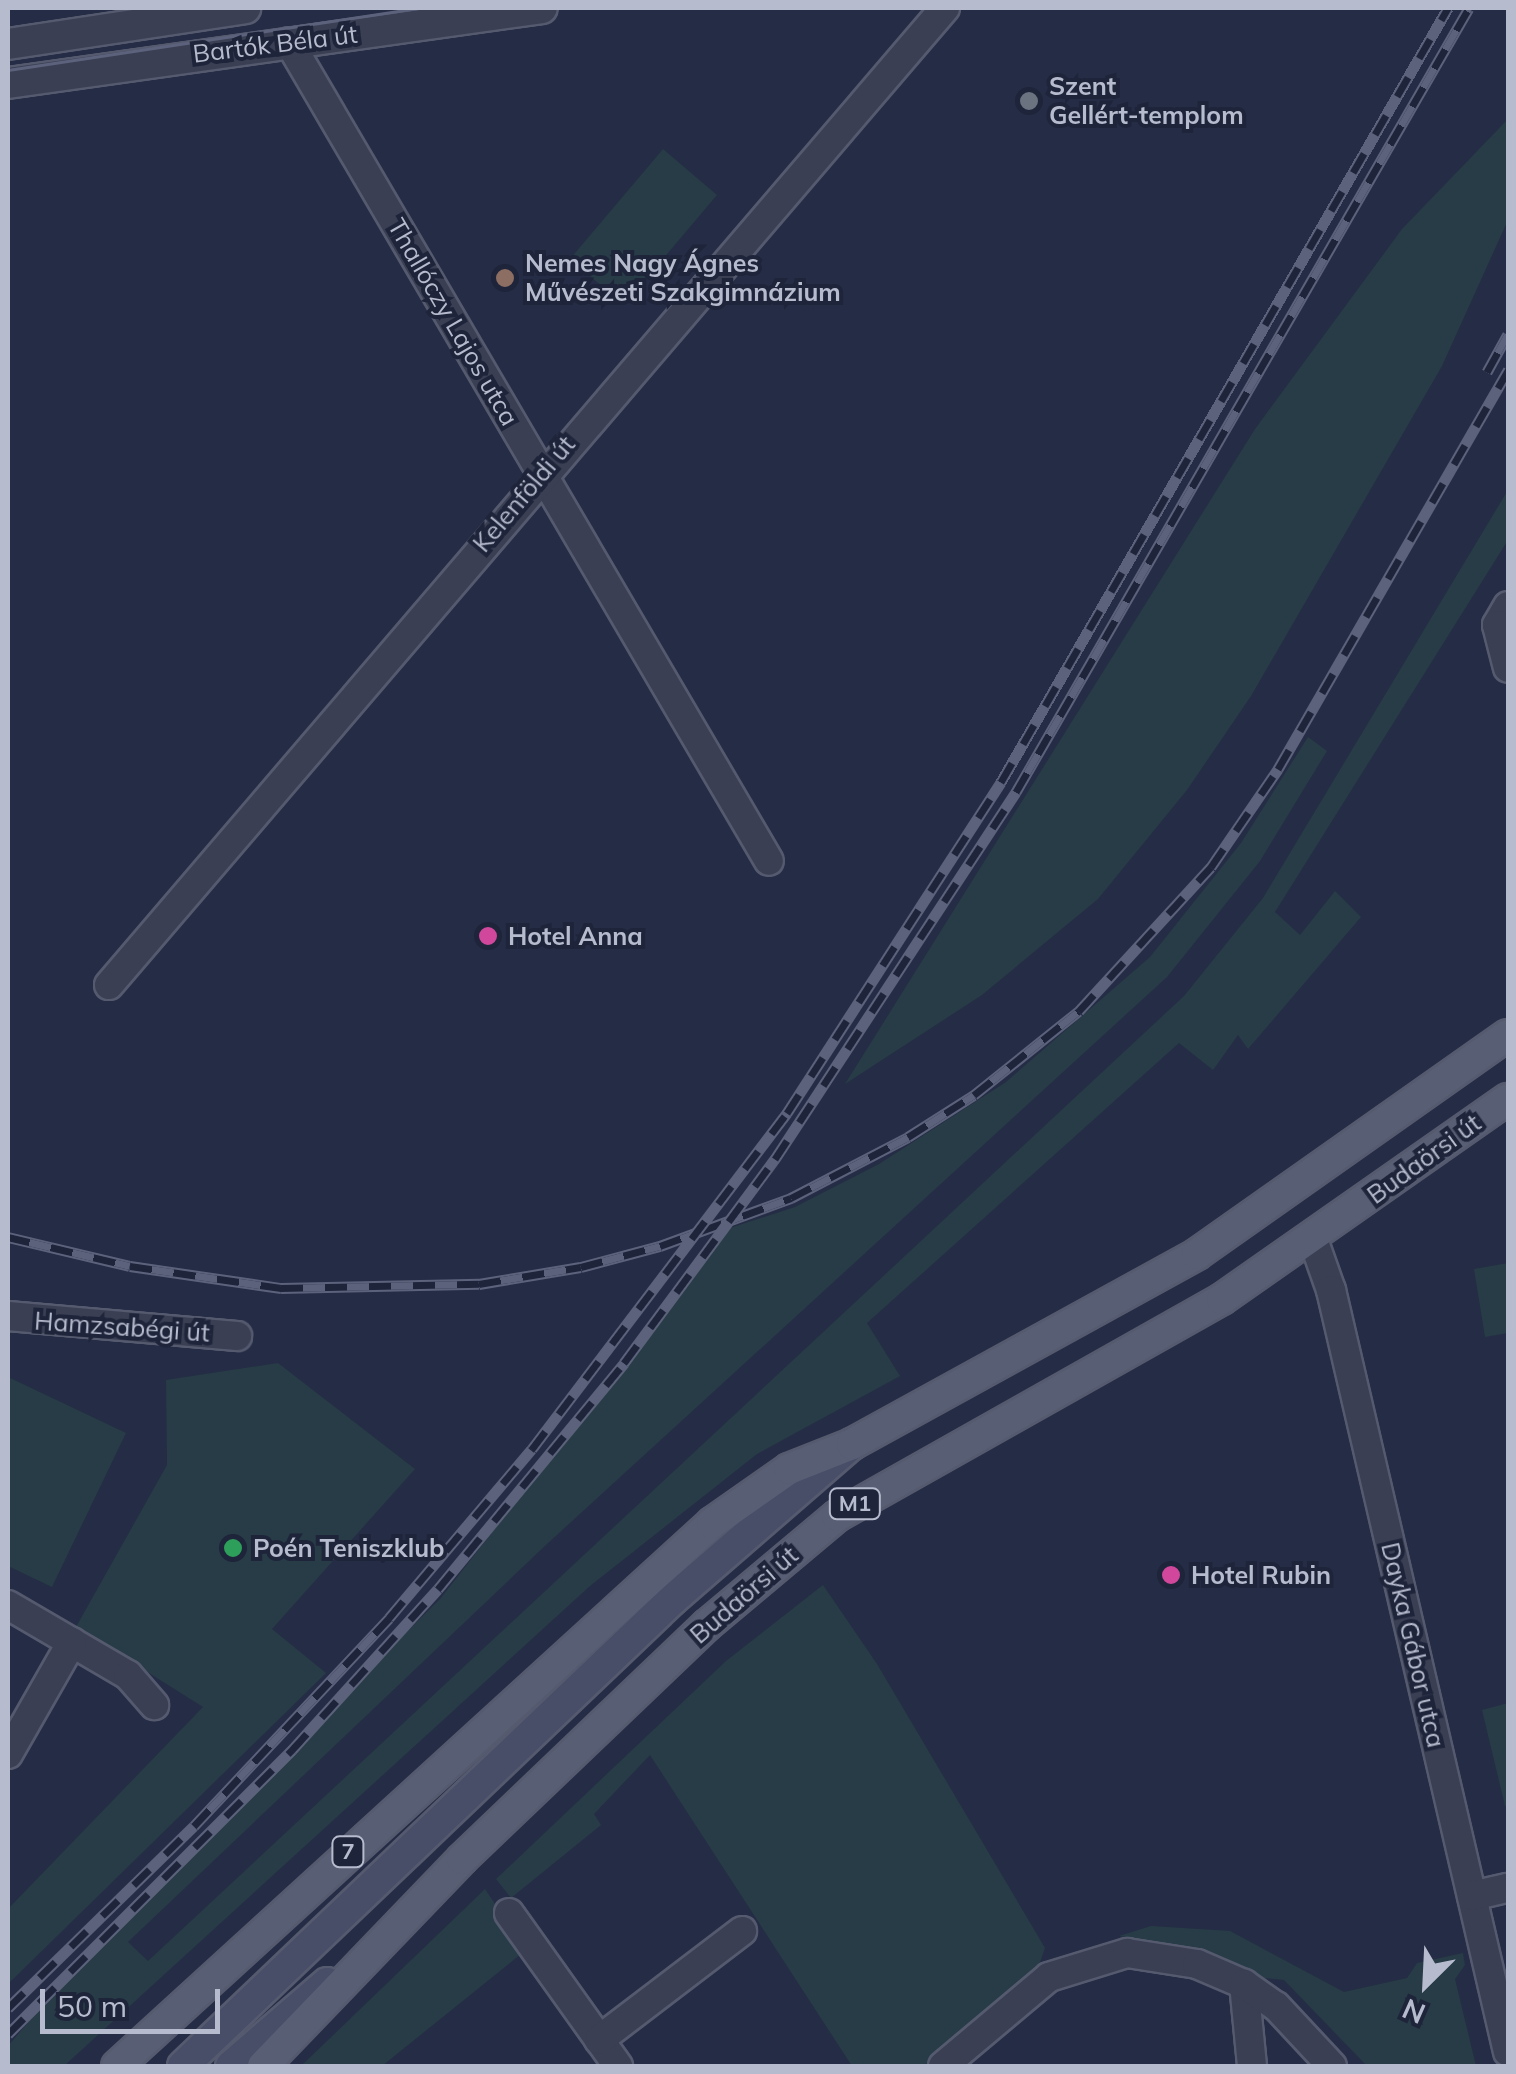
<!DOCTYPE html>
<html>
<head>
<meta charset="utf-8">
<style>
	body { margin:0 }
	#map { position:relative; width:1516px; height:2074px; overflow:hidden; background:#252c45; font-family:Mulish,sans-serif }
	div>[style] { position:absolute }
	.green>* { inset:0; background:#273c46 }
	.roads { filter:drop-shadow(2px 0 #555a6f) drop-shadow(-2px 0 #555a6f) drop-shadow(0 2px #555a6f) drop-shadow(0 -2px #555a6f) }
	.minor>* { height:28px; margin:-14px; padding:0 14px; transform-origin:14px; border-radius:14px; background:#3a3f54 }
	.tertiary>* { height:30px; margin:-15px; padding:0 15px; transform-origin:15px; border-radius:15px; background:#3a3f54 }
	.secondary>* { height:30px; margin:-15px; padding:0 15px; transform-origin:15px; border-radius:15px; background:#484d68 }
	.primary>* { height:30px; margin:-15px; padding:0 15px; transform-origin:15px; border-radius:15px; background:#585e74 }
	.tram>* { height:2.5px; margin:-1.25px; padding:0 1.25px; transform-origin:1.25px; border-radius:1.25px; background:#5c627b }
	.rail>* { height:11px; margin-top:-5.5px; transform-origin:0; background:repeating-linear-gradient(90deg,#1e243a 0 22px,#5c627b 0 44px); box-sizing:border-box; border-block:2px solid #5c627b }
	.dots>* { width:28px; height:28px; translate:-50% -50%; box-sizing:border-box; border:5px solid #1e243a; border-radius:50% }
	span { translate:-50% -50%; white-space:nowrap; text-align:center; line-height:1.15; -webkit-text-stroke:8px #1e243a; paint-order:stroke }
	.shield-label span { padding:2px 8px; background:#1e243a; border:2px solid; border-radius:8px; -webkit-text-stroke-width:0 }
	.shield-label { font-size:22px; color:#b7bbce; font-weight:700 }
	.street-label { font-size:25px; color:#b7bbce }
	.poi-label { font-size:25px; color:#b7bbce; font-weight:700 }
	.left { translate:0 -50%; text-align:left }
	.frame { position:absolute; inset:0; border:10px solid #b7bbce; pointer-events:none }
	.north { position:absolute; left:1376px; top:1934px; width:100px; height:100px; -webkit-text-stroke:8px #1e243a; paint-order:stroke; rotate:204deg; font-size:28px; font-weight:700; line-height:40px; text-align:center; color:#b7bbce }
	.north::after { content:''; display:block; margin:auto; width:35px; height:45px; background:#b7bbce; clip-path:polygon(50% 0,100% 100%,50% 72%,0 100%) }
	.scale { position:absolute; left:40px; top:1989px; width:180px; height:45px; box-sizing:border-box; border:5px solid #b7bbce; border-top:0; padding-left:12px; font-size:30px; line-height:35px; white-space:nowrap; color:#b7bbce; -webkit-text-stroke:8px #1e243a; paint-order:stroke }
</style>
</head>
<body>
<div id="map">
	<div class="green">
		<div style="clip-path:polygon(1508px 119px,1508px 220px,1442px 366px,1251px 696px,1187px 790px,1098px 899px,982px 995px,845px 1084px,1255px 429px,1402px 229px)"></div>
		<div style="clip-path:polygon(663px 149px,717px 195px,624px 305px,570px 259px)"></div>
		<div style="clip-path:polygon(1508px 490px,1508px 540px,1275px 912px,1300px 935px,1335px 891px,1361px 917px,1248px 1049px,1238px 1035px,1213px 1070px,1179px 1043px,867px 1323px,900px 1376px,757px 1454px,590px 1586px,64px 2066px,8px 2066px,8px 2046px,111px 1924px,440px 1599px,730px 1228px,795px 1207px,879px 1164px,1006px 1082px,1150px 957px,1241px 843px,1308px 737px,1327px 751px,1260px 861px,1167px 977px,547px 1544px,128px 1942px,148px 1961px,1184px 996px,1263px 898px)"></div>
		<div style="clip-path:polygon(1508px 1263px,1508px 1333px,1485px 1337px,1474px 1269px)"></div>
		<div style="clip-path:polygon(278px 1363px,415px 1469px,272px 1629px,326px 1673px,8px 1984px,8px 1909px,203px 1707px,76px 1627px,167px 1465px,166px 1380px)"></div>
		<div style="clip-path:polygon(8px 1377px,126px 1433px,52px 1587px,8px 1566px)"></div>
		<div style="clip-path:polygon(823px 1585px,877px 1664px,1045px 1948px,1038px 1968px,924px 2066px,852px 2066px,650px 1755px,594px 1814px,601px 1825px,511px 1898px,496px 1879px,726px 1661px)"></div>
		<div style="clip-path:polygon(1508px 1703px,1508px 1805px,1505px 1806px,1482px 1710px)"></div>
		<div style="clip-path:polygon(485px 1889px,526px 1950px,382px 2066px,301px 2066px)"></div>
		<div style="clip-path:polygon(1151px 1926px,1230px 1931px,1344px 1992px,1407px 1978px,1417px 1963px,1463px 1953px,1465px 1965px,1455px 1979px,1476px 2066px,1367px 2066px,1284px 1980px,1264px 1978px,1204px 1949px,1119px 1936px)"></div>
	</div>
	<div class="roads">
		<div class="minor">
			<div style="left:289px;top:42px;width:949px;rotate:59.63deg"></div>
			<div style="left:1508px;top:606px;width:22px;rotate:120deg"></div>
			<div style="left:1497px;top:625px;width:44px;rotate:75.7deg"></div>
			<div style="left:109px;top:985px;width:1286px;rotate:-49.45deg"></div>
			<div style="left:1313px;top:1239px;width:54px;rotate:70.6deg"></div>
			<div style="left:1331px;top:1290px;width:782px;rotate:76.92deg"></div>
			<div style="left:8px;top:1316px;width:230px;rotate:5deg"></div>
			<div style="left:8px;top:1605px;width:139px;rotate:30.3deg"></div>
			<div style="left:128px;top:1675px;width:40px;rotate:49deg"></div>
			<div style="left:8px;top:1754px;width:129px;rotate:-60.3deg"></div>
			<div style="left:1472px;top:1896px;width:37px;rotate:-13deg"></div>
			<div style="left:509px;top:1913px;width:188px;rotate:54.5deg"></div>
			<div style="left:1244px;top:1984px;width:82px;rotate:84.4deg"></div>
			<div style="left:599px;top:2040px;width:180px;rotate:-37.3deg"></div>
			<div style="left:943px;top:2066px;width:138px;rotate:-40deg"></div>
			<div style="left:1049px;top:1977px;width:82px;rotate:-17.1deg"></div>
			<div style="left:1127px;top:1953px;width:71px;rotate:8.9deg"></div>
			<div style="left:1197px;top:1964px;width:51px;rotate:23.1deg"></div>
			<div style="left:1244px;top:1984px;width:39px;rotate:35deg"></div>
			<div style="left:1276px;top:2006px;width:82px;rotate:47deg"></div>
		</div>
		<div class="tertiary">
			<div style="left:8px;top:44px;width:240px;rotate:-8.6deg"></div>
			<div style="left:8px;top:83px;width:539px;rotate:-7.99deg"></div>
		</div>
		<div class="secondary">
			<div style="left:183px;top:2066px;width:677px;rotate:-43.62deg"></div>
			<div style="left:673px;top:1599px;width:237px;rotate:-40.9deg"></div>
			<div style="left:231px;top:2066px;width:127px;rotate:-40.8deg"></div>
		</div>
		<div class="primary">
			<div style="left:117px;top:2066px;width:806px;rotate:-42.38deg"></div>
			<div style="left:712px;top:1523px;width:94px;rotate:-35deg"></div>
			<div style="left:789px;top:1469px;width:68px;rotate:-21.6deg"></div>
			<div style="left:852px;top:1444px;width:394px;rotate:-28.8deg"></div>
			<div style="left:1197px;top:1254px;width:380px;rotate:-35.2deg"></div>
			<div style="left:263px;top:2066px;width:287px;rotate:-46.1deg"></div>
			<div style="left:462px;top:1859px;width:339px;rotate:-43.7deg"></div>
			<div style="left:707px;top:1625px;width:170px;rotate:-40deg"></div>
			<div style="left:837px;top:1516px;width:442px;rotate:-29.4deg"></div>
			<div style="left:1222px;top:1299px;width:349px;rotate:-35deg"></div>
		</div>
	</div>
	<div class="tram">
		<div style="left:8px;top:70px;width:416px;rotate:-8.6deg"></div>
	</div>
	<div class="rail">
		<div style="left:1487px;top:372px;width:43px;rotate:-61.1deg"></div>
		<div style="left:8px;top:1237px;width:125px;rotate:13.4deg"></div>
		<div style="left:130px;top:1266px;width:153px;rotate:8.3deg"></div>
		<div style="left:281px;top:1288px;width:198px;rotate:-1.2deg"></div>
		<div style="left:479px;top:1284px;width:103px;rotate:-9.5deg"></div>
		<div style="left:581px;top:1267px;width:82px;rotate:-14.9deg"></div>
		<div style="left:660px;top:1246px;width:140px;rotate:-20.1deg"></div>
		<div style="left:791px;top:1198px;width:132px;rotate:-27.5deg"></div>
		<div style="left:908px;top:1137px;width:78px;rotate:-32.5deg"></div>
		<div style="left:974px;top:1095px;width:134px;rotate:-38.7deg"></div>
		<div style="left:1079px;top:1011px;width:195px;rotate:-47.5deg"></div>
		<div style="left:1211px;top:867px;width:119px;rotate:-55.6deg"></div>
		<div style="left:1278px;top:769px;width:461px;rotate:-60deg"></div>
		<div style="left:8px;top:2008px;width:260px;rotate:-44.4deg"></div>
		<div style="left:194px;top:1826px;width:285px;rotate:-46.8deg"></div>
		<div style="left:389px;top:1618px;width:221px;rotate:-49.8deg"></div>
		<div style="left:532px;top:1449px;width:422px;rotate:-52.8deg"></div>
		<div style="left:787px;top:1113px;width:394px;rotate:-57.1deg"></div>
		<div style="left:1001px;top:782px;width:894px;rotate:-59.99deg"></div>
		<div style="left:8px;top:2034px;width:402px;rotate:-45deg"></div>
		<div style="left:292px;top:1750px;width:217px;rotate:-47.8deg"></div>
		<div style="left:438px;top:1589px;width:293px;rotate:-50.5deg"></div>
		<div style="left:624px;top:1363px;width:254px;rotate:-53.5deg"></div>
		<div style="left:775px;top:1159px;width:439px;rotate:-56.7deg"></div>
		<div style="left:1016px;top:792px;width:905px;rotate:-59.98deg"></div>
	</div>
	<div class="dots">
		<div style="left:1029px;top:101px;background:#6b7280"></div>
		<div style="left:505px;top:278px;background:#8d6e63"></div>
		<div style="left:488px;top:936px;background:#d1479c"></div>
		<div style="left:233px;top:1548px;background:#2e9e5b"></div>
		<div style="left:1171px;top:1575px;background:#d1479c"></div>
	</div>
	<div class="shield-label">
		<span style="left:855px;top:1504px">M1</span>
		<span style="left:348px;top:1852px">7</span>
	</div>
	<div class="street-label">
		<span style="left:275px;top:44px;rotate:-7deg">Bartók Béla út</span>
		<span style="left:453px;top:322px;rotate:60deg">Thallóczy Lajos utca</span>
		<span style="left:524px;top:494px;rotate:-50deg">Kelenföldi út</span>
		<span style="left:1424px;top:1159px;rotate:-36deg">Budaörsi út</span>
		<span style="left:122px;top:1327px;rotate:4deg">Hamzsabégi út</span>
		<span style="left:744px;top:1595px;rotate:-41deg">Budaörsi út</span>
		<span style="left:1413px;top:1645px;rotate:77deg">Dayka Gábor utca</span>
	</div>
	<div class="poi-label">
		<span class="left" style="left:1049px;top:101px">Szent<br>Gellért-templom</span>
		<span class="left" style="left:525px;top:278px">Nemes Nagy Ágnes<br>Művészeti Szakgimnázium</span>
		<span class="left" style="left:508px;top:936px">Hotel Anna</span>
		<span class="left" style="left:253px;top:1548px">Poén Teniszklub</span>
		<span class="left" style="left:1191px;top:1575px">Hotel Rubin</span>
	</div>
	<div class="frame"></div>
	<div class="north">N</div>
	<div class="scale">50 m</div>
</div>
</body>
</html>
